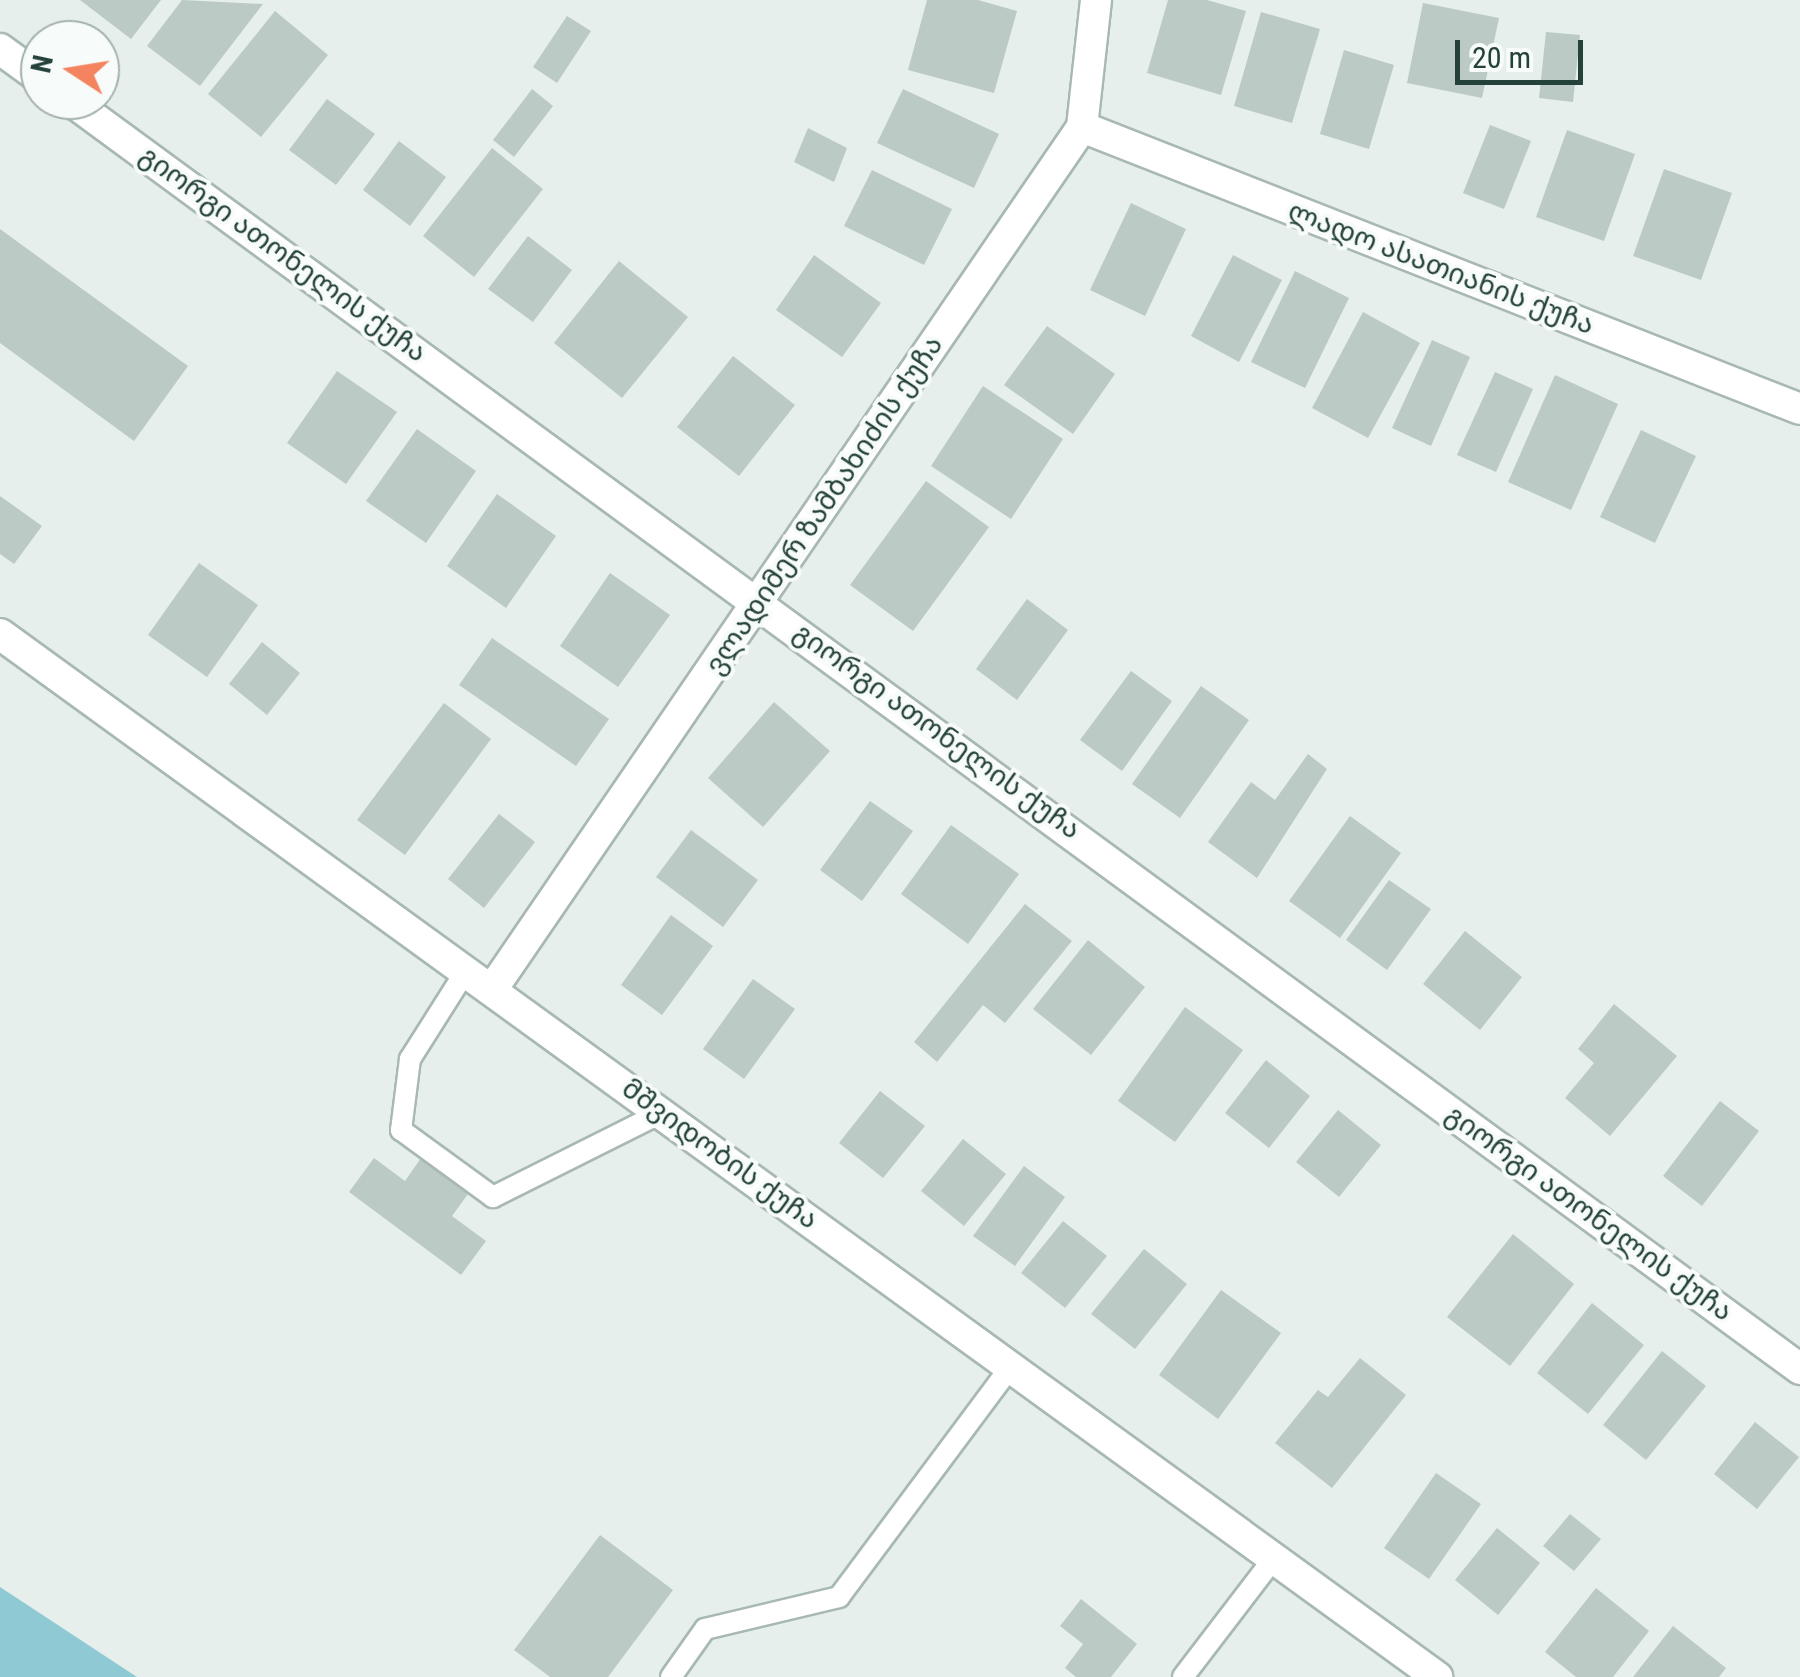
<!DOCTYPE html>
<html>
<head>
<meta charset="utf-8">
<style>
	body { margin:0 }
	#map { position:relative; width:1800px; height:1677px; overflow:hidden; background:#e6efeb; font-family:"Roboto Condensed","Noto Sans Georgian",sans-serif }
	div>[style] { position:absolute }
	.water>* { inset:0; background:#8ec9d4 }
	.building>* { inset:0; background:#bbcac4 }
	.roads { filter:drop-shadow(2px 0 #a8b8b2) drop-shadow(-2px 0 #a8b8b2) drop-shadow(0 2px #a8b8b2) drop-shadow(0 -2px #a8b8b2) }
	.lane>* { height:20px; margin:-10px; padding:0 10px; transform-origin:10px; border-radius:10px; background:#fff }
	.street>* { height:30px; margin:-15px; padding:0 15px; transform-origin:15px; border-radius:15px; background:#fff }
	.secondary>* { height:30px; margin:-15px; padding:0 15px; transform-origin:15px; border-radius:15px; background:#fff }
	span { translate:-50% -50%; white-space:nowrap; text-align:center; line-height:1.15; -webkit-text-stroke:8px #f7fbf9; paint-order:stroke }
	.street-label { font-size:28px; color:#24423a }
	.north { position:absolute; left:20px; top:20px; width:100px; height:100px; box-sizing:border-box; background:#f7fbf9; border:2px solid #a3b1ad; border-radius:50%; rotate:282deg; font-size:28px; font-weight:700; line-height:40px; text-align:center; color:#24423a }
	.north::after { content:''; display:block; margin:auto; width:35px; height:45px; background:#f4845f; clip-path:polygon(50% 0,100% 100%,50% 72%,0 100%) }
	.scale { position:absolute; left:1455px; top:40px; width:128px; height:45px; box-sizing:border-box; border:5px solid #24423a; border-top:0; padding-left:12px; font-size:30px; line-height:35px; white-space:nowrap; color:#24423a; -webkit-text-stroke:8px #f7fbf9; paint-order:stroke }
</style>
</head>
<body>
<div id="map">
	<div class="water">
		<div style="clip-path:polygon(0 1587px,137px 1677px,0 1677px)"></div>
	</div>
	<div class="building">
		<div style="clip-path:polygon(80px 0,161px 0,131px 39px)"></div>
		<div style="clip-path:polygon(182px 0,263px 4px,200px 86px,147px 46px)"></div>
		<div style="clip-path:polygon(927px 0,978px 0,1017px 11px,994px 93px,908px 70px)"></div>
		<div style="clip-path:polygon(1168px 0,1207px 0,1246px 11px,1221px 95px,1147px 73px)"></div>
		<div style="clip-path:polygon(1423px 3px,1499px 18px,1482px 98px,1407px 83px)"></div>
		<div style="clip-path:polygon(275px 11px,328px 55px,261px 137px,208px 94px)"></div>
		<div style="clip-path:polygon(1261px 12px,1320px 29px,1292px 123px,1234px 106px)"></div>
		<div style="clip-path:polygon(567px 16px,591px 31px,557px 83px,533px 67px)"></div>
		<div style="clip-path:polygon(1546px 32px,1580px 35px,1573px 102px,1539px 98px)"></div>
		<div style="clip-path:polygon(1344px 50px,1394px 65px,1369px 149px,1320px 134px)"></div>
		<div style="clip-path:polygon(532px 89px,553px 106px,514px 157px,493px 140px)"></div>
		<div style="clip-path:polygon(903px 89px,999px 134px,974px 188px,877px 143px)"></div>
		<div style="clip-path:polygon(327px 99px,375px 134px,336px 185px,289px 150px)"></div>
		<div style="clip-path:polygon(1490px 125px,1531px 141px,1504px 209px,1463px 193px)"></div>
		<div style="clip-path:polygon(808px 128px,847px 148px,834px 182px,794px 162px)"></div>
		<div style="clip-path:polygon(1567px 130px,1635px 154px,1604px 241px,1536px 217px)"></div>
		<div style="clip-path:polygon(399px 141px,446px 177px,410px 226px,363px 190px)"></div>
		<div style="clip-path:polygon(492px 148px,543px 189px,474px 277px,423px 236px)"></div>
		<div style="clip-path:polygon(1664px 169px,1732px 193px,1701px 280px,1633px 256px)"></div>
		<div style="clip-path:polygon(872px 170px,952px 209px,924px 265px,844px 226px)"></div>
		<div style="clip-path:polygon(1131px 203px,1186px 229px,1145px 316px,1090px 290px)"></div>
		<div style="clip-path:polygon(0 229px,188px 366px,134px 441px,0 343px)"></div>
		<div style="clip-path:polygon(528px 236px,572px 270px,533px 322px,488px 289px)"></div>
		<div style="clip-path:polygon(814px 255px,881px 303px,842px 357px,776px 310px)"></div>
		<div style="clip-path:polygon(1233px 255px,1282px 280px,1239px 362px,1191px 336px)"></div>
		<div style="clip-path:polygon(619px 261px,688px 317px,622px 398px,554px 343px)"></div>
		<div style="clip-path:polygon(1295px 271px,1349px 298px,1305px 388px,1251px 362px)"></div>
		<div style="clip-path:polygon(1363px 312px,1420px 343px,1368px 438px,1312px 408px)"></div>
		<div style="clip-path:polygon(1047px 326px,1115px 374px,1073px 434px,1004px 385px)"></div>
		<div style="clip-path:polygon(1432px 340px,1470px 357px,1431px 446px,1392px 428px)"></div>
		<div style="clip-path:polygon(733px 356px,795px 405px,739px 476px,677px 427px)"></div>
		<div style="clip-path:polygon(337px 371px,397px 412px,346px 484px,287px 443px)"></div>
		<div style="clip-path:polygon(1495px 372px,1533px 389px,1496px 472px,1457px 455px)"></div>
		<div style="clip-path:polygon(1555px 375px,1618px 404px,1571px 510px,1508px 482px)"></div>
		<div style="clip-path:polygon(983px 386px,1063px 439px,1011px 519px,931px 466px)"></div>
		<div style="clip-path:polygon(417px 429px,476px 471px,426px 543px,366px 501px)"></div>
		<div style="clip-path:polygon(1641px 430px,1696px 456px,1655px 543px,1600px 517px)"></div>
		<div style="clip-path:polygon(926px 481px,989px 527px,913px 631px,850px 585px)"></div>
		<div style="clip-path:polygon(497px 494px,556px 536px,506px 608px,447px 566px)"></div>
		<div style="clip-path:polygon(0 496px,42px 526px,14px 564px,0 554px)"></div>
		<div style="clip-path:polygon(199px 563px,258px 605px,207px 677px,148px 635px)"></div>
		<div style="clip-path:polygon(610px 573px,670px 615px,618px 687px,560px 646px)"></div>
		<div style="clip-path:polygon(1027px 599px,1068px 630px,1017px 700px,976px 669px)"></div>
		<div style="clip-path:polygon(492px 638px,609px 719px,576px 766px,459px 685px)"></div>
		<div style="clip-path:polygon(262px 642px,300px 673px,267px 715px,229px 684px)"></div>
		<div style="clip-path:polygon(1131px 671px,1172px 701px,1122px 771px,1080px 740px)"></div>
		<div style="clip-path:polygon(1201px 686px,1249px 720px,1180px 818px,1132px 784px)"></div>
		<div style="clip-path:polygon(774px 702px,830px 751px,763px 827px,708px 778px)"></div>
		<div style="clip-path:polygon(444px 703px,491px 739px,405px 855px,357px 820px)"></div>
		<div style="clip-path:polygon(1308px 754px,1327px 769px,1257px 878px,1208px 842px,1251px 782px,1275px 800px)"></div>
		<div style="clip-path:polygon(870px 801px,913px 831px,862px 901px,820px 870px)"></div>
		<div style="clip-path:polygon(499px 814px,535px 842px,484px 908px,448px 879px)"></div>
		<div style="clip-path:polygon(1350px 816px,1401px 853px,1340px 938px,1289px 901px)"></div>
		<div style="clip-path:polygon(951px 825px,1019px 874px,968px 944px,901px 894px)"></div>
		<div style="clip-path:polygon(691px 830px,758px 880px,723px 927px,656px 877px)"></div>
		<div style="clip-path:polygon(1389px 880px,1431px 909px,1387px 970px,1346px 940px)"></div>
		<div style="clip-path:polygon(1025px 904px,1072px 941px,1005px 1023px,983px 1005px,937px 1062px,914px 1042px)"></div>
		<div style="clip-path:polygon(671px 915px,713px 946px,662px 1015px,621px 985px)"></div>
		<div style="clip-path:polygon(1465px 931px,1522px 977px,1480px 1030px,1423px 984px)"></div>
		<div style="clip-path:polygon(1088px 940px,1145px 987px,1091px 1055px,1033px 1009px)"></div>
		<div style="clip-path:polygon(753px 979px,795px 1009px,744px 1079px,703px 1049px)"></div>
		<div style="clip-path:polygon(1614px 1004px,1677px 1056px,1610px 1136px,1565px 1098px,1594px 1063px,1578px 1049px)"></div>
		<div style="clip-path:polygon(1185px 1007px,1243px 1050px,1175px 1142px,1118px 1101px)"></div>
		<div style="clip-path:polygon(1266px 1060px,1310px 1096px,1269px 1148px,1225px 1113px)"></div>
		<div style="clip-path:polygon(880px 1091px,925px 1126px,883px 1178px,839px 1143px)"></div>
		<div style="clip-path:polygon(1720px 1101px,1759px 1131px,1702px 1206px,1663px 1176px)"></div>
		<div style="clip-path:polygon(1338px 1110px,1381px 1145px,1339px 1197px,1296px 1162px)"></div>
		<div style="clip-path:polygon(963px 1139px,1006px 1174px,964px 1226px,921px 1191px)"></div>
		<div style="clip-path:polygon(374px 1158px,405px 1181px,421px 1158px,468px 1194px,452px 1216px,486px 1241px,461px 1275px,349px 1192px)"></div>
		<div style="clip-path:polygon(1024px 1166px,1065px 1197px,1015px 1266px,973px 1236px)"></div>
		<div style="clip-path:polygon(1063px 1221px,1107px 1256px,1065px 1308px,1021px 1273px)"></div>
		<div style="clip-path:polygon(1513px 1234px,1574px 1284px,1510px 1366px,1447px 1317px)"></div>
		<div style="clip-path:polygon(1144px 1249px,1187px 1284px,1135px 1349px,1091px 1314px)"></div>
		<div style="clip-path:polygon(1221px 1290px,1281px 1333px,1218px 1419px,1159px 1375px)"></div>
		<div style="clip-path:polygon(1592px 1303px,1644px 1345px,1588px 1414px,1537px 1373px)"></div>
		<div style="clip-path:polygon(1662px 1351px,1706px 1386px,1646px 1460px,1603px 1425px)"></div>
		<div style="clip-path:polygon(1360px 1358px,1406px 1395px,1332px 1488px,1275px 1443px,1318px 1390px,1328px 1397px)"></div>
		<div style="clip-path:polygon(1755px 1422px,1799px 1457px,1757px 1509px,1714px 1474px)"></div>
		<div style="clip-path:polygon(1436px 1473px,1481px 1504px,1429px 1579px,1384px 1548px)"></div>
		<div style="clip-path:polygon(1570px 1514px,1601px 1539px,1574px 1571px,1543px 1546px)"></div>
		<div style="clip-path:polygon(1497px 1528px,1540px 1563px,1498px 1615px,1455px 1580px)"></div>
		<div style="clip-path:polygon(600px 1535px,673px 1590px,608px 1677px,550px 1677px,514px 1650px)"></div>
		<div style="clip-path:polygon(1596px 1588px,1649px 1631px,1613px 1677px,1576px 1677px,1545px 1652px)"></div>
		<div style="clip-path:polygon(1081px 1599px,1137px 1644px,1111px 1677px,1076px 1677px,1065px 1668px,1083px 1644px,1060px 1626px)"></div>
		<div style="clip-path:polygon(1673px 1626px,1726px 1668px,1719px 1677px,1633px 1677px)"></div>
	</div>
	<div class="roads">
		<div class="lane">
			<div style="left:467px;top:969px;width:107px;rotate:122.3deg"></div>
			<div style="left:410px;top:1059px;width:72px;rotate:97.2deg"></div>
			<div style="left:401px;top:1130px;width:114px;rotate:36.1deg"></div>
			<div style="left:493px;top:1197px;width:190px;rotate:-26.6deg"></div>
			<div style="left:671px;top:1677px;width:59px;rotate:-54.7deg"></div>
			<div style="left:705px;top:1629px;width:138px;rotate:-13.4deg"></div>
			<div style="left:839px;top:1597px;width:288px;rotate:-53.3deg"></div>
			<div style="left:1183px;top:1677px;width:150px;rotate:-52.6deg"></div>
		</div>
		<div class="street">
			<div style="left:0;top:49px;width:49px;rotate:35.9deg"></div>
			<div style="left:70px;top:100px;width:2146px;rotate:36.26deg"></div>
			<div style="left:1082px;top:127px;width:771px;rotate:21.44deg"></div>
			<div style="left:493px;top:988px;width:1043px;rotate:-55.62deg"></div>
			<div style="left:1082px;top:127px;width:128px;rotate:-83.7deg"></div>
		</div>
		<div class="secondary">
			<div style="left:0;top:634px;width:1776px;rotate:35.97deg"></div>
		</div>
	</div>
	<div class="street-label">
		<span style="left:283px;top:254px;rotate:36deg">გიორგი ათონელის ქუჩა</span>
		<span style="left:1441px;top:268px;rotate:21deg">ლადო ასათიანის ქუჩა</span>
		<span style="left:824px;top:505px;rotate:-56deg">ვლადიმერ ზამბახიძის ქუჩა</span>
		<span style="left:937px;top:731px;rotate:36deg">გიორგი ათონელის ქუჩა</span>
		<span style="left:720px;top:1154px;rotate:36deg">მშვიდობის ქუჩა</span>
		<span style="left:1589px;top:1213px;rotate:36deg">გიორგი ათონელის ქუჩა</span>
	</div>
	<div class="north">N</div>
	<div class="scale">20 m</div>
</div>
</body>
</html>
